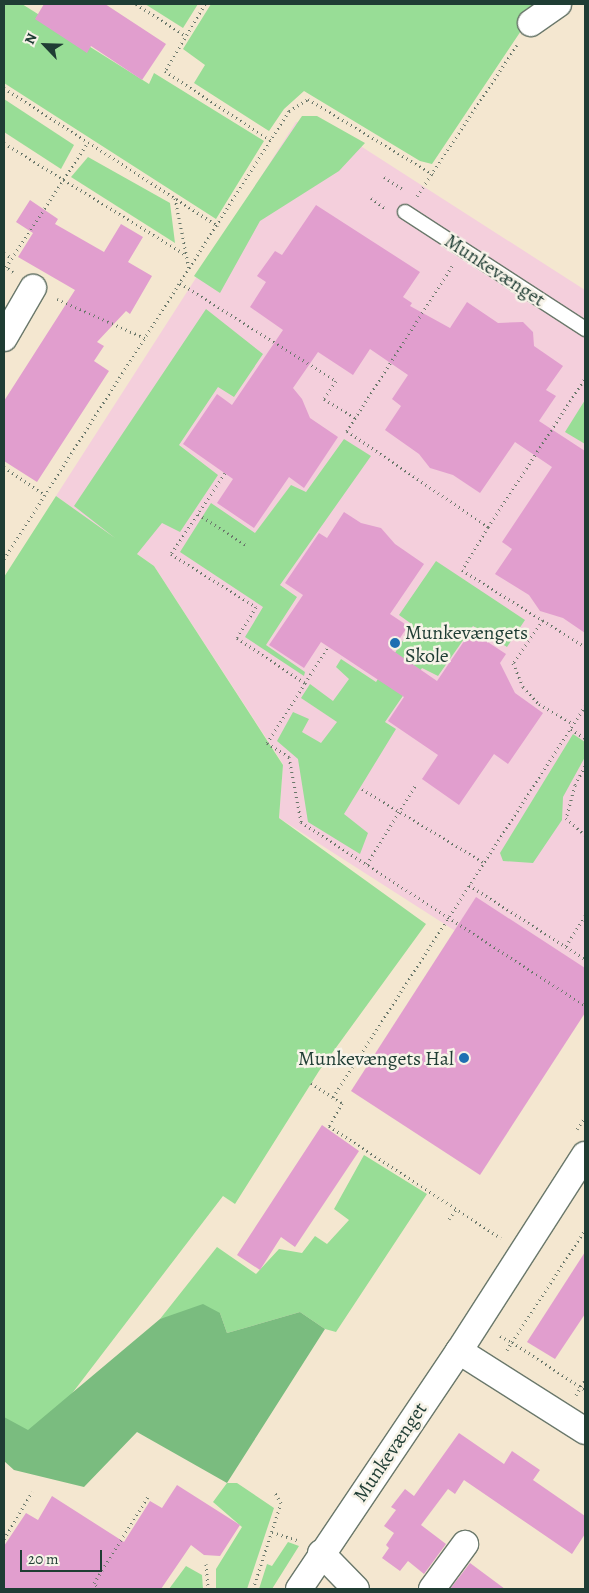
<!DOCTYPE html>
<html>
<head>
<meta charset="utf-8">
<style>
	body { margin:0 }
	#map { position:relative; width:589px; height:1593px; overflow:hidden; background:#f4e7d0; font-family:Alegreya,serif }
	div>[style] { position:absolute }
	.built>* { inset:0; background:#f4cfdc }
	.green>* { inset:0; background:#98dd96 }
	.forest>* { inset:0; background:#7abc7f }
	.building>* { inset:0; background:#e19ece }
	.path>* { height:3px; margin-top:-1.5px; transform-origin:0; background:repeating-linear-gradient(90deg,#6a786b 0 1px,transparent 0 5px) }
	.roads { filter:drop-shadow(1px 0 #6a786b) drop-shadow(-1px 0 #6a786b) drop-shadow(0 1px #6a786b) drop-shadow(0 -1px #6a786b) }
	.service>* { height:14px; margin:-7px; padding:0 7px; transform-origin:7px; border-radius:7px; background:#fff }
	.minor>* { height:26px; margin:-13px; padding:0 13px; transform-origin:13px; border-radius:13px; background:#fff }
	.dots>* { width:14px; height:14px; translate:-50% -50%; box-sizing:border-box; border:2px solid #f7f3e8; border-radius:50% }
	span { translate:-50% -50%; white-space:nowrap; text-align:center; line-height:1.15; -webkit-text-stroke:5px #f7f3e8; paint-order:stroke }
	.street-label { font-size:20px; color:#1f3d34 }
	.poi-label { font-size:20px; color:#1f3d34 }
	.left { translate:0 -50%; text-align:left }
	.right { translate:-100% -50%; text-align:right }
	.frame { position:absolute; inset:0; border:5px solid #1f3d34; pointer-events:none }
	.north { position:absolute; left:20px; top:20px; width:50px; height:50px; -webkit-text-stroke:4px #f7f3e8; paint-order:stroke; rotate:294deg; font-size:14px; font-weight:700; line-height:20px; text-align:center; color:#1f3d34 }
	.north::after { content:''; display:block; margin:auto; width:18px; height:22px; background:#1f3d34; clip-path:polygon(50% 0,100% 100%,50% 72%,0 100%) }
	.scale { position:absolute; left:20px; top:1550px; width:82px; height:22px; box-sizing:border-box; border:2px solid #1f3d34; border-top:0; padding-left:6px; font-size:15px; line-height:18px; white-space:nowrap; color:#1f3d34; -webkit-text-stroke:4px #f7f3e8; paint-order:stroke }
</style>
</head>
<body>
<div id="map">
	<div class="built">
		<div style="clip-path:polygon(320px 120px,585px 290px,585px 1014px,279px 818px,283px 764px,154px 566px,56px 496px,296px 122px)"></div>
	</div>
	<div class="green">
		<div style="clip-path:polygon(4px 4px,22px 4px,149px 84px,154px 73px,264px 141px,216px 219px,4px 83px)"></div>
		<div style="clip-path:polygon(145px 4px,198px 4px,183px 28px)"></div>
		<div style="clip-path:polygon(211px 4px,539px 4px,432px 164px,420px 161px,304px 91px,284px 109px,269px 131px,194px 83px,205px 65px,183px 49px)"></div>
		<div style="clip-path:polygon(4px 99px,74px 145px,61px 169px,4px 132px)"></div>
		<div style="clip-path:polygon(302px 116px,317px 116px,365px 143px,339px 171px,260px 221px,220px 293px,194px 276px)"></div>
		<div style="clip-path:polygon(88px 157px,170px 203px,175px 243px,71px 177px)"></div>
		<div style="clip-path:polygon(206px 309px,263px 354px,234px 397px,218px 387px,179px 445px,218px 475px,180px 532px,162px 523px,137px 554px,154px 566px,283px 765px,279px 818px,426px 924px,319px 1071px,235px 1204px,223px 1196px,28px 1451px,4px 1436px,4px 577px,56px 496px,115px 538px,74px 506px)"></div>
		<div style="clip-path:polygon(585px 400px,585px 444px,565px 432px)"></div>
		<div style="clip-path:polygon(344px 439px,371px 456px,280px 585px,297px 597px,266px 645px,305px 672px,304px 676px,245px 637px,263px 607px,180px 552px,211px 503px,255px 533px,291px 485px,306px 492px)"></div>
		<div style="clip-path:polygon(436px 561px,525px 620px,507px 647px,473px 626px,438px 676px,422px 668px,385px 722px,396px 729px,344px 814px,368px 833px,360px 854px,308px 822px,298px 759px,277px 741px,293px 712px,309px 719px,302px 732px,321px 743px,337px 722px,301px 698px,310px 684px,333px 701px,349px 679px,336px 667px,341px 659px,376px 682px,413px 625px,399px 615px)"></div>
		<div style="clip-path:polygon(573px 734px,585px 742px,585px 757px,563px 797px,562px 820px,533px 863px,503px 861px,500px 853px)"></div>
		<div style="clip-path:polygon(364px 1155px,427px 1194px,336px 1332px,325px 1329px,300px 1312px,227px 1333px,220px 1313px,160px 1319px,217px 1247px,256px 1274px,279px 1249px,302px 1253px,315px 1236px,327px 1244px,349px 1220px,334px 1209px)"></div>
		<div style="clip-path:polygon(227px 1483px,237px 1483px,274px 1508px,247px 1589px,216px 1589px,216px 1569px,242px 1527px,213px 1502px)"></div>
		<div style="clip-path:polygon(288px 1542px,299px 1546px,272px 1589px,259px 1589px,267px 1564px,272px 1566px)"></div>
		<div style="clip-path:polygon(186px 1566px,202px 1575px,203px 1589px,169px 1589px)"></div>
	</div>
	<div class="forest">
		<div style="clip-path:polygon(203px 1304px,220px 1313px,227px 1333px,300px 1312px,325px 1329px,227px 1483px,137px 1432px,84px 1487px,14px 1470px,4px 1461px,4px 1417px,28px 1430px,160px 1319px)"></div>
	</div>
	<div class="building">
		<div style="clip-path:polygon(44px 4px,105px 4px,166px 44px,142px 80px,91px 46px,87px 53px,35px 19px)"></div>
		<div style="clip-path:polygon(30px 200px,58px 219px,55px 224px,104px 252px,121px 224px,143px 237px,128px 262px,152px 276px,130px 314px,126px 311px,97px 342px,104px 346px,94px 361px,109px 371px,37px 482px,4px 461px,4px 401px,75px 290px,18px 257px,33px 233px,16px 222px)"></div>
		<div style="clip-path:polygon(316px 205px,420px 272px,403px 297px,412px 303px,410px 306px,450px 328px,467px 302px,498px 323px,523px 322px,533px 332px,534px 346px,563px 366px,546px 390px,556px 396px,539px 421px,585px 451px,585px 633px,563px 618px,540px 611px,529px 595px,495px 574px,512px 549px,502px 542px,552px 467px,515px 442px,480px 493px,453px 475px,430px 468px,419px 454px,385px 430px,401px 406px,392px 399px,408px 375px,370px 349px,353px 375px,318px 352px,293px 388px,302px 399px,310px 418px,338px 437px,304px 488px,289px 477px,254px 528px,217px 503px,233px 479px,183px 444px,217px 394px,232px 405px,283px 330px,250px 307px,266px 282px,257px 276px,275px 251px,282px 255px)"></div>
		<div style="clip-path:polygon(344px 512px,361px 523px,381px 528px,395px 544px,424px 564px,390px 614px,408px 626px,392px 650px,437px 681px,471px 631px,506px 654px,500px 663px,515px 693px,543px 713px,508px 764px,494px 754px,459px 805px,422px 779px,438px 755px,388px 721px,404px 697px,321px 642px,304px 668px,269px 645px,303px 595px,285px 583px,319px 533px,327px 538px)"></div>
		<div style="clip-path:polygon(476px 897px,585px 968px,585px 1013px,480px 1175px,351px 1091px)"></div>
		<div style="clip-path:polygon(322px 1125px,359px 1151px,295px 1247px,281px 1237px,260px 1270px,237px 1255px)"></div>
		<div style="clip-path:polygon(585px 1252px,585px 1314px,555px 1359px,527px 1342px)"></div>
		<div style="clip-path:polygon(459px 1433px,504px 1464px,512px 1451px,540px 1470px,533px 1480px,585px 1516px,585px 1534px,572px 1554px,464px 1480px,455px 1494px,448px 1489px,421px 1525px,446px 1544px,424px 1574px,408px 1561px,400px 1571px,382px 1558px,389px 1548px,386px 1545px,394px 1533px,384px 1526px,396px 1510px,391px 1507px,405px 1489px,414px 1496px)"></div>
		<div style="clip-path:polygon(177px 1485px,240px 1525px,220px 1556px,204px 1555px,191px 1545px,161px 1589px,4px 1589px,4px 1546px,26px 1513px,38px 1520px,52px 1496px,124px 1542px,150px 1501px,162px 1508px)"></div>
		<div style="clip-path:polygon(470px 1563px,505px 1589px,450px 1589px)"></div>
	</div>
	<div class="path">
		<div style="left:136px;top:4px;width:59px;rotate:32.6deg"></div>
		<div style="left:205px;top:4px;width:78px;rotate:120.8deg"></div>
		<div style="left:165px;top:71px;width:126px;rotate:33.3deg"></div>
		<div style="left:4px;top:88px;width:255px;rotate:32.8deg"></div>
		<div style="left:4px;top:143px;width:214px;rotate:31.6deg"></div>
		<div style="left:384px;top:177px;width:24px;rotate:33deg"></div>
		<div style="left:417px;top:196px;width:181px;rotate:-56.5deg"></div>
		<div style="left:175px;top:198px;width:72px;rotate:78.8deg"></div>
		<div style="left:371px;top:198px;width:19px;rotate:36deg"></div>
		<div style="left:4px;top:253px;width:9px;rotate:32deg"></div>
		<div style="left:452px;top:266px;width:196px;rotate:122.5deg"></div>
		<div style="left:347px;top:431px;width:171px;rotate:34.2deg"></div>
		<div style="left:488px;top:527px;width:178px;rotate:-56.9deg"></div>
		<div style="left:13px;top:272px;width:9px;rotate:-144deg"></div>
		<div style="left:6px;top:267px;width:149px;rotate:-56.7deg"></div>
		<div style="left:180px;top:283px;width:184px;rotate:32.1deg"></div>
		<div style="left:336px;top:381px;width:22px;rotate:124deg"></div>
		<div style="left:324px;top:399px;width:37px;rotate:31deg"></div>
		<div style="left:57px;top:299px;width:96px;rotate:23.9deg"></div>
		<div style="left:4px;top:467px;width:50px;rotate:34.3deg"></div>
		<div style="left:225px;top:473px;width:97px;rotate:123.7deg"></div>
		<div style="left:171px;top:554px;width:100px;rotate:31.9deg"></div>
		<div style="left:256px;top:607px;width:36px;rotate:122deg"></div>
		<div style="left:237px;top:638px;width:82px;rotate:33.5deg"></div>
		<div style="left:305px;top:683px;width:71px;rotate:122.3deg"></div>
		<div style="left:267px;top:743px;width:26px;rotate:32deg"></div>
		<div style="left:289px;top:757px;width:66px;rotate:79.5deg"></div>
		<div style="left:301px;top:822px;width:338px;rotate:32.9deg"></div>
		<div style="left:198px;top:514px;width:57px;rotate:32.9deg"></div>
		<div style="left:488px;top:527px;width:50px;rotate:121.2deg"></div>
		<div style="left:462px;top:570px;width:145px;rotate:32deg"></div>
		<div style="left:4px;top:559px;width:531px;rotate:-57.54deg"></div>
		<div style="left:289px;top:111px;width:22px;rotate:-32deg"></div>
		<div style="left:308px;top:99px;width:146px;rotate:31deg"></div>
		<div style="left:543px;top:620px;width:52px;rotate:124.9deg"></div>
		<div style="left:513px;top:663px;width:26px;rotate:67deg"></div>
		<div style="left:523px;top:687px;width:23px;rotate:47deg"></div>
		<div style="left:539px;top:704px;width:39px;rotate:30deg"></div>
		<div style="left:305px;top:683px;width:43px;rotate:-57.4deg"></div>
		<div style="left:571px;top:729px;width:17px;rotate:33deg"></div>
		<div style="left:585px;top:766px;width:21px;rotate:118deg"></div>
		<div style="left:575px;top:785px;width:34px;rotate:105deg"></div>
		<div style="left:566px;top:818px;width:25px;rotate:42deg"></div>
		<div style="left:362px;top:789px;width:141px;rotate:31.1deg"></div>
		<div style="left:367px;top:864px;width:92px;rotate:-58.4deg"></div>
		<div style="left:469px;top:885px;width:138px;rotate:32.5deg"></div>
		<div style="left:566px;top:946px;width:36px;rotate:-58deg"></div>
		<div style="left:311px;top:1083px;width:37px;rotate:33deg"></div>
		<div style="left:342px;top:1103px;width:26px;rotate:119deg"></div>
		<div style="left:329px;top:1126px;width:205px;rotate:33.1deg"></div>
		<div style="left:333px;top:1097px;width:465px;rotate:-57.2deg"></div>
		<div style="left:577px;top:1129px;width:14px;rotate:-56deg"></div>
		<div style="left:449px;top:1219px;width:12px;rotate:-55deg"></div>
		<div style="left:500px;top:1336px;width:13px;rotate:27deg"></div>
		<div style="left:512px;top:1342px;width:134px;rotate:-56.9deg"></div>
		<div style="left:507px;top:1350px;width:9px;rotate:-58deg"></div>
		<div style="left:512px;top:1342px;width:87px;rotate:33.3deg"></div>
		<div style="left:576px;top:1395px;width:17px;rotate:-59deg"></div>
		<div style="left:272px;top:1532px;width:26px;rotate:18deg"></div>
		<div style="left:4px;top:1539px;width:55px;rotate:-59.2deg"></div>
		<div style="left:206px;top:1564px;width:25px;rotate:85deg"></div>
		<div style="left:100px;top:1589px;width:8px;rotate:-135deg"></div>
		<div style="left:94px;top:1583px;width:104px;rotate:-58deg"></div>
		<div style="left:253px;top:1589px;width:90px;rotate:-72deg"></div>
		<div style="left:281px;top:1503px;width:14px;rotate:-120deg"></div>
	</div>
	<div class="roads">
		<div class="service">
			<div style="left:405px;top:212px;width:215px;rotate:33deg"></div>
		</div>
		<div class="minor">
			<div style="left:531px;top:23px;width:33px;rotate:-35deg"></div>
			<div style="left:4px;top:338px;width:58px;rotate:-59.9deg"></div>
			<div style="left:459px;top:1351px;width:149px;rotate:32.4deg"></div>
			<div style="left:321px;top:1553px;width:50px;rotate:45.8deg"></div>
			<div style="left:299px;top:1589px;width:287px;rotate:-56.1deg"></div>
			<div style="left:459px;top:1351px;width:233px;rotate:-57.3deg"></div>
			<div style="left:432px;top:1589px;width:56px;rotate:-53.7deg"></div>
		</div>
	</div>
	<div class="dots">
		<div style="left:395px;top:643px;background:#1f6fb2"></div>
		<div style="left:464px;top:1058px;background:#1f6fb2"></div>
	</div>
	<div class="street-label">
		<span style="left:495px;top:270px;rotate:33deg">Munkevænget</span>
		<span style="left:390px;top:1452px;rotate:-56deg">Munkevænget</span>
	</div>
	<div class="poi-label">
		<span class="left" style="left:405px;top:644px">Munkevængets<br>Skole</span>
		<span class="right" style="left:454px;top:1058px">Munkevængets Hal</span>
	</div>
	<div class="frame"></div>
	<div class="north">N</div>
	<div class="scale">20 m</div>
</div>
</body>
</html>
